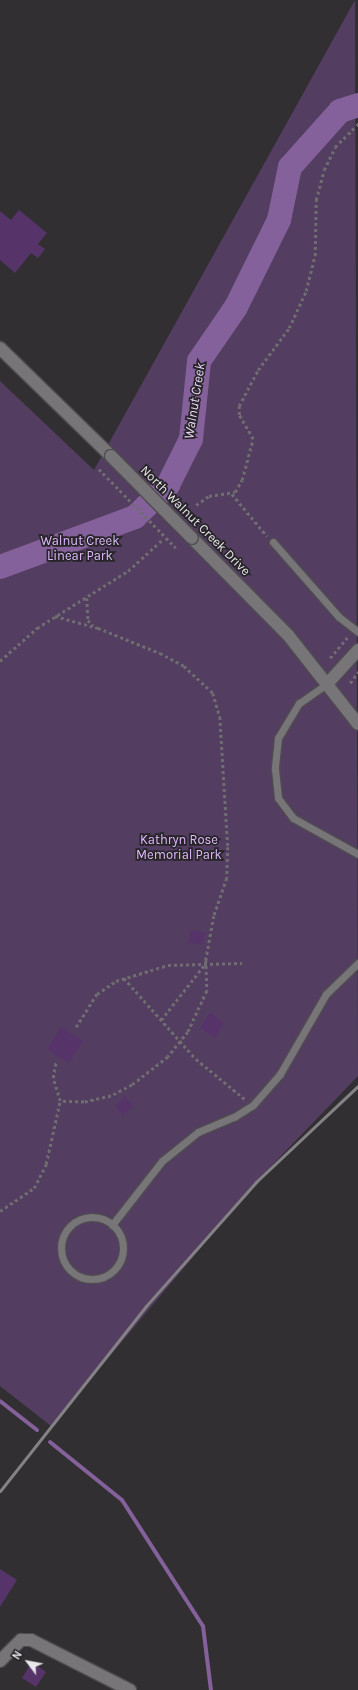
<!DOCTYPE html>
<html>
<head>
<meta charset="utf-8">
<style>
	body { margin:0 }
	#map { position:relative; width:358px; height:1690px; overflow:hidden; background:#312f32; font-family:Karla,sans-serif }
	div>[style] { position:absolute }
	.green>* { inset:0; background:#533d61 }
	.stream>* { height:4px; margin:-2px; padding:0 2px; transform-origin:2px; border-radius:2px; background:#85619c }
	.river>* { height:24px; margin:-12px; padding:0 12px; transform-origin:12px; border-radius:12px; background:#85619c }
	.building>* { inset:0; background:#56346a }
	.path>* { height:2.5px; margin-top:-1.25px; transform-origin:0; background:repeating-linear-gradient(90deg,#6f6d70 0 3px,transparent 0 6px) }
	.roads { filter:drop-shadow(1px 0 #4f4d50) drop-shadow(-1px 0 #4f4d50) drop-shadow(0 1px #4f4d50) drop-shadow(0 -1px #4f4d50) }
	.lane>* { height:7px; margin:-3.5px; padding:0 3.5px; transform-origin:3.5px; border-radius:3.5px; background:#777578 }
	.lane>.ring { margin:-3.5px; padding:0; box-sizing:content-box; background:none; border:7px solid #777578; border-radius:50% }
	.street>* { height:12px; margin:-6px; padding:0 6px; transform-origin:6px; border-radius:6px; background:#777578 }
	.secondary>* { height:12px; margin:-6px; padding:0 6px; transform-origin:6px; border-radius:6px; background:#777578 }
	.rail>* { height:3px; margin:-1.5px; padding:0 1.5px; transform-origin:1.5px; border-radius:1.5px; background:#848285 }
	.path-bridge>* { height:2.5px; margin-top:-1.25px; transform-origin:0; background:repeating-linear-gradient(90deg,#6f6d70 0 3px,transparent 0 6px) }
	.bridges { filter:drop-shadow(1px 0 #4f4d50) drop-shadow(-1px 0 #4f4d50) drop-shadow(0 1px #4f4d50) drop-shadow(0 -1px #4f4d50) }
	.secondary-bridge>* { height:12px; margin:-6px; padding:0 6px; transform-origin:6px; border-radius:6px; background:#777578 }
	span { translate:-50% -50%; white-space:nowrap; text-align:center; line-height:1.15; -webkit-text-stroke:3.5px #272529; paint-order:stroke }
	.street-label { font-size:13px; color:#e9e7ea }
	.park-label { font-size:13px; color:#e1b9fc }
	.water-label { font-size:14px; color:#e9d5f7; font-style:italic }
	.north { position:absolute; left:8px; top:1642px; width:40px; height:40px; -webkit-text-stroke:3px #272529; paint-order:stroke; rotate:302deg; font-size:11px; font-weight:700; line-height:16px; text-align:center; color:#e9e7ea }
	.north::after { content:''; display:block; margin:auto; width:14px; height:18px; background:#e9e7ea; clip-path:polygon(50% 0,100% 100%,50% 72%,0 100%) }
</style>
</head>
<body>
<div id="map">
	<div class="green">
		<div style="clip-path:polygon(355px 0,358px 1076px,256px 1182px,51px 1426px,0 1386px,0 381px,94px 470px)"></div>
	</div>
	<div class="stream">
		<div style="left:0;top:1401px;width:47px;rotate:38.1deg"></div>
		<div style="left:50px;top:1442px;width:92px;rotate:38.9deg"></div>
		<div style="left:122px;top:1500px;width:150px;rotate:57.3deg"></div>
		<div style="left:203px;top:1626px;width:64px;rotate:82.9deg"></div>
	</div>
	<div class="river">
		<div style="left:0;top:567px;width:144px;rotate:-20.3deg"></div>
		<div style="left:135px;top:517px;width:46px;rotate:-44.1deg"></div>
		<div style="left:168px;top:485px;width:51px;rotate:-63.4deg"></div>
		<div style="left:191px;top:439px;width:78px;rotate:-84.1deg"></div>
		<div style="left:199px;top:361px;width:65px;rotate:-55.6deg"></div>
		<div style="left:236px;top:307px;width:97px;rotate:-63.7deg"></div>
		<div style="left:279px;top:220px;width:54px;rotate:-78.3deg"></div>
		<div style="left:290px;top:167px;width:75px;rotate:-48.2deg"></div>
		<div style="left:340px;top:111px;width:19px;rotate:-18deg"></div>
	</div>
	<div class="building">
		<div style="clip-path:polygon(19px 210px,47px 233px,38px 244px,45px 249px,38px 258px,31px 253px,15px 273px,0 260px,0 211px,11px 220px)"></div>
		<div style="clip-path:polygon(191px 930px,205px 933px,202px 945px,188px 942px)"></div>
		<div style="clip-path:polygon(210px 1013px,224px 1023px,215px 1038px,200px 1028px)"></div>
		<div style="clip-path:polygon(61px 1027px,83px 1041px,69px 1063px,47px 1049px)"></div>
		<div style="clip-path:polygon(125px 1096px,133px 1106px,123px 1115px,115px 1106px)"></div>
		<div style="clip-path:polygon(0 1569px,17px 1580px,0 1607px)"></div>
		<div style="clip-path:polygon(32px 1662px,46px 1672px,36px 1687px,22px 1678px)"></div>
	</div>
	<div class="path">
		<div style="left:232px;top:494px;width:55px;rotate:50.2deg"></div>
		<div style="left:196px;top:505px;width:16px;rotate:-35deg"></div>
		<div style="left:209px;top:496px;width:26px;rotate:-9deg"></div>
		<div style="left:235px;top:492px;width:14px;rotate:-60deg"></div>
		<div style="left:242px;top:480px;width:42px;rotate:-75deg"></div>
		<div style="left:253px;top:439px;width:28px;rotate:-120deg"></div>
		<div style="left:239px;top:415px;width:9px;rotate:-90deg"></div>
		<div style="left:239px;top:406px;width:41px;rotate:-62.2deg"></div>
		<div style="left:258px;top:370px;width:52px;rotate:-53.6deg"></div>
		<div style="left:289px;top:328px;width:41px;rotate:-65.3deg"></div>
		<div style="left:306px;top:291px;width:36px;rotate:-76deg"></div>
		<div style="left:315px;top:256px;width:56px;rotate:-89deg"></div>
		<div style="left:316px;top:200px;width:31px;rotate:-75deg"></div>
		<div style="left:324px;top:170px;width:25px;rotate:-64deg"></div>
		<div style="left:335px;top:147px;width:33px;rotate:-45deg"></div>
		<div style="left:87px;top:598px;width:22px;rotate:87deg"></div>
		<div style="left:88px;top:620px;width:8px;rotate:50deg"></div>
		<div style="left:55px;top:616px;width:45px;rotate:15.6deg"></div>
		<div style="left:98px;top:628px;width:67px;rotate:22deg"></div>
		<div style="left:160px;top:653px;width:27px;rotate:28deg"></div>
		<div style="left:184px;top:666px;width:40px;rotate:43deg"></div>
		<div style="left:213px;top:693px;width:25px;rotate:74deg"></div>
		<div style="left:220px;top:717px;width:130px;rotate:86.5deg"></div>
		<div style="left:228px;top:847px;width:31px;rotate:92deg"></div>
		<div style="left:227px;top:878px;width:40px;rotate:108.9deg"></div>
		<div style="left:214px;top:916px;width:45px;rotate:100.3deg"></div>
		<div style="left:206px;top:960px;width:31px;rotate:88deg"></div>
		<div style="left:207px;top:991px;width:45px;rotate:114.9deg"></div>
		<div style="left:188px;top:1032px;width:32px;rotate:129deg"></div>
		<div style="left:168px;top:1057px;width:46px;rotate:142.1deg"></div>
		<div style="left:132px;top:1085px;width:24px;rotate:152deg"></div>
		<div style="left:111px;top:1096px;width:28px;rotate:167deg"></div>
		<div style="left:84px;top:1102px;width:24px;rotate:-178deg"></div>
		<div style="left:330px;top:658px;width:30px;rotate:-50deg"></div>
		<div style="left:0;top:661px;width:50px;rotate:-41.7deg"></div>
		<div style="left:37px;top:628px;width:107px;rotate:-32.1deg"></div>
		<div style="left:128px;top:571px;width:46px;rotate:-42.4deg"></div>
		<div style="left:350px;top:683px;width:14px;rotate:-54deg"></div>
		<div style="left:124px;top:978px;width:108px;rotate:48.4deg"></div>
		<div style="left:196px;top:1059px;width:65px;rotate:39.4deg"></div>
		<div style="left:161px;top:1020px;width:71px;rotate:-51.8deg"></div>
		<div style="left:76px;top:1027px;width:39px;rotate:-58deg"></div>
		<div style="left:97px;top:994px;width:23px;rotate:-34deg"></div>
		<div style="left:116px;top:981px;width:54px;rotate:-17.1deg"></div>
		<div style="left:168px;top:965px;width:74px;rotate:-1.5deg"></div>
		<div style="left:0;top:1211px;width:41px;rotate:-34.1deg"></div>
		<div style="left:34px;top:1188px;width:27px;rotate:-63deg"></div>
		<div style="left:46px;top:1164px;width:65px;rotate:-77.5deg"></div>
		<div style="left:60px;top:1101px;width:24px;rotate:-107deg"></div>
		<div style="left:53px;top:1078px;width:17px;rotate:-80deg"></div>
	</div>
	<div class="roads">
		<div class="lane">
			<div style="left:273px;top:542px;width:100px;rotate:48.7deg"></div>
			<div style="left:339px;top:617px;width:24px;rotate:38deg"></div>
			<div style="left:328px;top:683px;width:35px;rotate:145deg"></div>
			<div style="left:299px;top:703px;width:41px;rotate:121deg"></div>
			<div style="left:278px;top:738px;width:31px;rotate:96deg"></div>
			<div style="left:275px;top:769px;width:29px;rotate:84deg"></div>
			<div style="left:278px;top:798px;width:25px;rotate:53deg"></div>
			<div style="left:293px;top:818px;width:74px;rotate:29deg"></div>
			<div class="ring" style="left:61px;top:1217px;width:55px;height:55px"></div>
			<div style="left:112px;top:1225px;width:81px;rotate:-52deg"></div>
			<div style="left:162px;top:1161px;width:46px;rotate:-38.9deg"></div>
			<div style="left:198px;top:1132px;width:39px;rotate:-23deg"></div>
			<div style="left:234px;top:1117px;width:22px;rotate:-32deg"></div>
			<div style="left:253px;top:1105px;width:41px;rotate:-48.9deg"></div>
			<div style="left:280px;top:1074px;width:92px;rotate:-60.1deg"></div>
			<div style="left:326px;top:994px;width:45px;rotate:-44.1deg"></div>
		</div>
		<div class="street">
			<div style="left:0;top:1661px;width:30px;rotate:-45deg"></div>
			<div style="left:21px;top:1640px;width:10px"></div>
			<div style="left:31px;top:1640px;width:111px;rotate:26.8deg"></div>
		</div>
		<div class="secondary">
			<div style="left:0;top:348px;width:155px;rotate:44.2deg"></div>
			<div style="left:192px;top:538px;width:136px;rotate:45.3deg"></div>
			<div style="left:288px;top:635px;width:113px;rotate:51.8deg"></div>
			<div style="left:328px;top:683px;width:45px;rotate:-47.7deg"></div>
		</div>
	</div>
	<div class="rail">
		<div style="left:0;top:1491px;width:236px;rotate:-51.7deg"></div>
		<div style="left:146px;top:1306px;width:166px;rotate:-48.4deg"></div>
		<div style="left:256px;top:1182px;width:140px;rotate:-43.3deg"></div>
	</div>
	<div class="path-bridge">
		<div style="left:99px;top:469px;width:110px;rotate:45.7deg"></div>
	</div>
	<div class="bridges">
		<div class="secondary-bridge">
			<div style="left:111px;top:456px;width:115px;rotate:45.4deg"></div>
		</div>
	</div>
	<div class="street-label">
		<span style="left:195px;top:521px;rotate:45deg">North Walnut Creek Drive</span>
	</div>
	<div class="park-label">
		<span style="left:80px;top:549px">Walnut Creek<br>Linear Park</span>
		<span style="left:179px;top:848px">Kathryn Rose<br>Memorial Park</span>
	</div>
	<div class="water-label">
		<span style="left:195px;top:401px;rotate:-81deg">Walnut Creek</span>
	</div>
	<div class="north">N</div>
</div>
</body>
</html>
